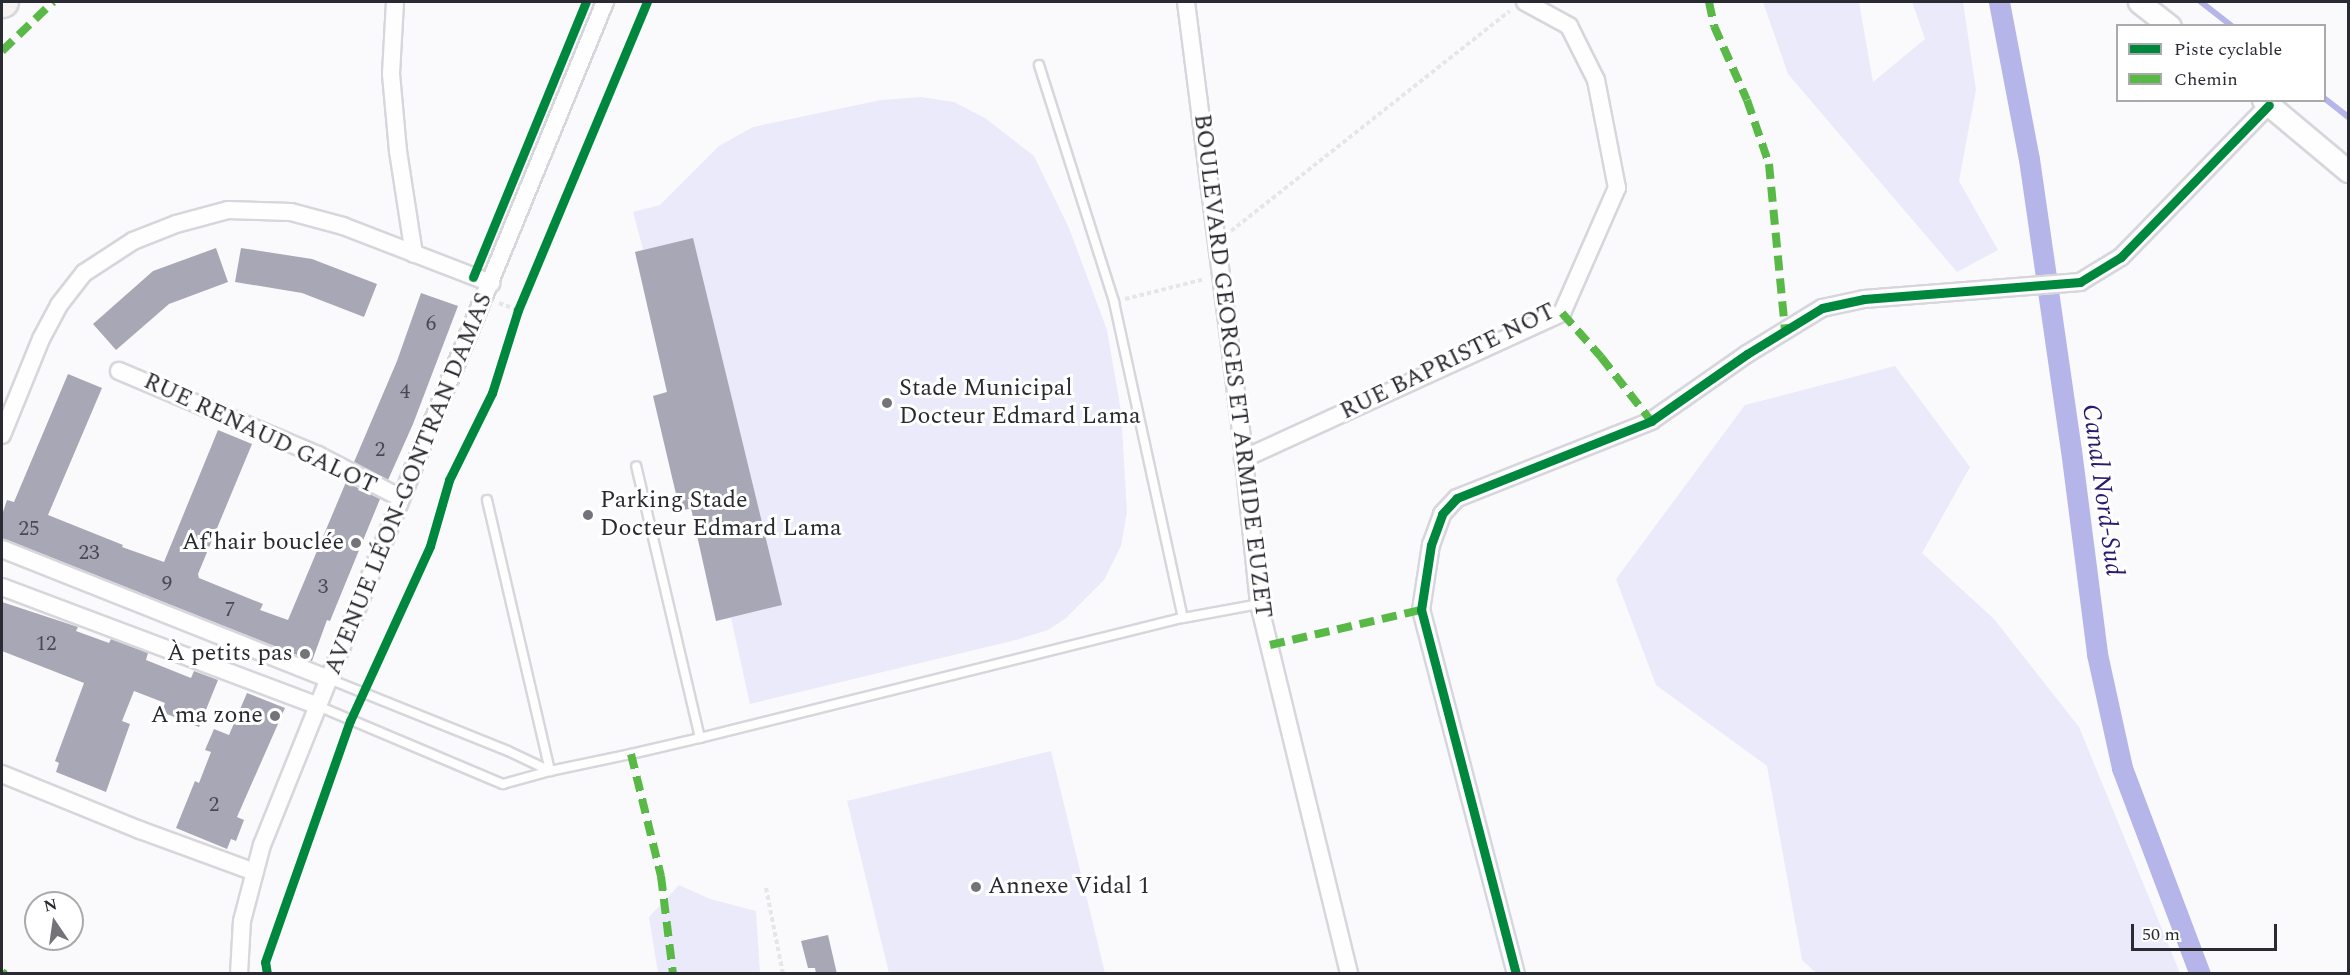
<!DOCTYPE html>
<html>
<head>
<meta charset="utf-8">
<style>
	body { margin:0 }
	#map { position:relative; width:2350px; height:975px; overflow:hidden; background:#fafafc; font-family:Spectral,serif }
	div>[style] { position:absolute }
	.green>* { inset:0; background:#eaeafb }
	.stream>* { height:6px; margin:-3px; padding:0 3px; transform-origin:3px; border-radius:3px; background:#b5b5ea }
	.canal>* { height:21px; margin:-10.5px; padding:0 10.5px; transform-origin:10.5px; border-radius:10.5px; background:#b5b5ea }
	.building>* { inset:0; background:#a8a7b5 }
	.path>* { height:4px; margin-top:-2px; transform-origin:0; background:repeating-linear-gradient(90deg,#e6e6e6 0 4.5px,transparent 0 7.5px) }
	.roads { filter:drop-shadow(2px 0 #d6d6dc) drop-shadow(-2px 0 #d6d6dc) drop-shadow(0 2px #d6d6dc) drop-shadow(0 -2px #d6d6dc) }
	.service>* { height:8px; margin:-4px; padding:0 4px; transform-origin:4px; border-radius:4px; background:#fefeff }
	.minor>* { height:16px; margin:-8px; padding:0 8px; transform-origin:8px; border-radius:8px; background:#fefeff }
	.tertiary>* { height:21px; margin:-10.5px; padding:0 10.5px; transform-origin:10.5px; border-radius:10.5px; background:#fefeff }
	.primary>* { height:27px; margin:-13.5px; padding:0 13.5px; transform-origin:13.5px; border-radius:13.5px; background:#f7f3f2 }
	.quiet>* { height:8px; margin-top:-4px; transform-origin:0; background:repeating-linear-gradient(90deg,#58b947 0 15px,transparent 0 23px) }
	.cycleway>* { height:9px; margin:-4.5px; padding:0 4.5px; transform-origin:4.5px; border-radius:4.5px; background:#00873e }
	.dots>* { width:16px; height:16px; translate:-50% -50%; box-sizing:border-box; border:3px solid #fff; border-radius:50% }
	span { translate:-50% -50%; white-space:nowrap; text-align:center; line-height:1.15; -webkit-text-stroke:6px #fff; paint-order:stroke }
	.number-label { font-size:21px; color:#4a4953 }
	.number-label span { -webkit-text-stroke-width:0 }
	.street-label { font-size:24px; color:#2a2a32 }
	.poi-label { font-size:24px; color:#2a2a32 }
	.left { translate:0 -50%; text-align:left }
	.right { translate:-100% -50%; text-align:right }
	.water-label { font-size:26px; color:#29196f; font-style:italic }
	.frame { position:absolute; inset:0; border:3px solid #2a2a32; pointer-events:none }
	.legend { position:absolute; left:2116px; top:24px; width:210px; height:78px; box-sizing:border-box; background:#fff; border:2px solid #aaaaad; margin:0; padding:8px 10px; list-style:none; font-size:18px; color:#2a2a32 }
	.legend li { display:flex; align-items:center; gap:12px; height:30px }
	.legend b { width:30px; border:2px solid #aaaaad }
	.north { position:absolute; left:24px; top:891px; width:60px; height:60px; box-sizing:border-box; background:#fff; border:2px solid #aaaaad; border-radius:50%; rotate:347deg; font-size:16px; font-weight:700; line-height:24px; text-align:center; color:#2a2a32 }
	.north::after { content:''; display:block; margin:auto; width:21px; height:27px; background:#737379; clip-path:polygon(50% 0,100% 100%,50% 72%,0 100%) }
	.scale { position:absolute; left:2131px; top:924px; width:146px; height:27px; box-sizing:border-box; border:3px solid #2a2a32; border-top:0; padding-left:8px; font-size:18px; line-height:21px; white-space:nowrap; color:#2a2a32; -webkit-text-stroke:4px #fff; paint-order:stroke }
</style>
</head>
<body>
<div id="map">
	<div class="green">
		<div style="clip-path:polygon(1763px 2px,1859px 2px,1873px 82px,1925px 39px,1912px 2px,1963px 2px,1976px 90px,1959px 181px,1998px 250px,1957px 272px,1788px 74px)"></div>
		<div style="clip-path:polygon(921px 97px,954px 102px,985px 118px,1034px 156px,1069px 228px,1107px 330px,1121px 411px,1127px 512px,1121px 546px,1104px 580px,1065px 619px,1048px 630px,1016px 640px,750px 704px,731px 618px,716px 621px,691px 509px,680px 511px,653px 396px,667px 392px,635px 252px,643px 249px,633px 212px,660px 205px,719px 146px,753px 127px,881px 100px)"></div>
		<div style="clip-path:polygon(1895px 366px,1970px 467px,1922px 553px,1994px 619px,2079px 727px,2180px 973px,1816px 973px,1802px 960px,1767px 766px,1656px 685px,1616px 579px,1745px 405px)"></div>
		<div style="clip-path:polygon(1051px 751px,1105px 973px,889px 973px,847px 801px)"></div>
		<div style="clip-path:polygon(679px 885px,710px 899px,756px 911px,760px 973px,658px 973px,649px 917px)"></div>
	</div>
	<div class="stream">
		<div style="left:2201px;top:2px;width:39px;rotate:38deg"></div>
		<div style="left:2324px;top:98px;width:31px;rotate:38deg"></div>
	</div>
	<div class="canal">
		<div style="left:1999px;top:2px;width:160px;rotate:79.2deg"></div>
		<div style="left:2029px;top:159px;width:294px;rotate:81.8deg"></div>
		<div style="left:2071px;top:450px;width:206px;rotate:82.7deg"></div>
		<div style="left:2097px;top:654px;width:117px;rotate:77.6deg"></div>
		<div style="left:2122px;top:768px;width:220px;rotate:69.3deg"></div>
	</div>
	<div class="building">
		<div style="clip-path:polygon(693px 238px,782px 605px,716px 621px,691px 508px,680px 511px,653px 396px,667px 392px,635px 252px)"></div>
		<div style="clip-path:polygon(216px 248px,228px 282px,169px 304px,116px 350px,93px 324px,153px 271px)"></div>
		<div style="clip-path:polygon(241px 248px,312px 259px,377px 284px,364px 317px,302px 293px,235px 282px)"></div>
		<div style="clip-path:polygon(421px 293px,458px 306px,413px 424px,388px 480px,354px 462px,397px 361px)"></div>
		<div style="clip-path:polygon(68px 374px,102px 388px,48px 515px,123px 545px,122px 547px,164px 562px,218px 430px,252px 444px,198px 574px,199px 578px,263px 604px,260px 610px,288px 620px,346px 482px,380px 499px,330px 621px,327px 620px,312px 661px,2px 538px,2px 515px,7px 500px,14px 502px)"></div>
		<div style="clip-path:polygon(2px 602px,78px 627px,76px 631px,109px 643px,111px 639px,148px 653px,146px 660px,191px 678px,194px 671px,218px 680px,199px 727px,162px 712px,165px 703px,134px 691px,122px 721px,130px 724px,106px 792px,56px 772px,59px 763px,55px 761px,84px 683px,2px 651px)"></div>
		<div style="clip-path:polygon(247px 693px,285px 708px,237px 817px,244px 820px,236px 841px,231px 839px,227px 849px,176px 828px,195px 781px,199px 783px,211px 752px,205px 750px,214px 729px,229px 735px)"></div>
		<div style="clip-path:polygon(828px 935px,837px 974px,816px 974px,815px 968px,808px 968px,801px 941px)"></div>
	</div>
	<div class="path">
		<div style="left:1231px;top:231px;width:355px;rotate:-38.3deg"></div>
		<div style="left:1125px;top:299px;width:82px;rotate:-14deg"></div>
		<div style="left:499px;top:303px;width:20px;rotate:20deg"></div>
		<div style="left:766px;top:888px;width:88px;rotate:78.8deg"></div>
	</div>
	<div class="roads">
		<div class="service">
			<div style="left:1039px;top:65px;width:249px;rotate:72.4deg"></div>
			<div style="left:1114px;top:302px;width:323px;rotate:77.7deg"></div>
			<div style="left:487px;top:500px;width:278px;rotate:76.9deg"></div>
			<div style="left:550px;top:771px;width:83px;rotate:-11.9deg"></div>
			<div style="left:631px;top:754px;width:71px;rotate:-13.1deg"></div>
			<div style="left:700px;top:738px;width:279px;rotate:-103.2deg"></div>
			<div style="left:329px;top:679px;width:193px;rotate:21.9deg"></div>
			<div style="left:508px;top:751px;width:47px;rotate:25.5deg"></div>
			<div style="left:318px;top:706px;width:201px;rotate:22.9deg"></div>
			<div style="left:503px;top:784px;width:49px;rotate:-15.5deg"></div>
			<div style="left:700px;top:738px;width:498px;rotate:-14deg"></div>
			<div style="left:1183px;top:618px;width:77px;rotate:-10.4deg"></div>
		</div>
		<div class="minor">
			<div style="left:395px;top:2px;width:72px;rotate:93.2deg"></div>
			<div style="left:391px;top:74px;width:77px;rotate:84.8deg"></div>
			<div style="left:398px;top:151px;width:104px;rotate:81.2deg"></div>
			<div style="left:1186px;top:2px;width:432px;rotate:82.7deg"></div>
			<div style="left:1241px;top:430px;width:175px;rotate:84.1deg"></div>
			<div style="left:1259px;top:604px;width:381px;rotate:76.3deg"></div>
			<div style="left:119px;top:371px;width:216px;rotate:22.9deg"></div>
			<div style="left:318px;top:455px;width:93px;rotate:27.4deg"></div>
			<div style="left:2px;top:435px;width:104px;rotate:-67.9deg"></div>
			<div style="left:41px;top:339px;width:38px;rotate:-62deg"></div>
			<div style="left:59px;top:305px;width:41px;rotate:-52deg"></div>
			<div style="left:84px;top:273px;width:59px;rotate:-33.1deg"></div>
			<div style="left:133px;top:241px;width:46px;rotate:-21.6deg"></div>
			<div style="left:176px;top:224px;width:54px;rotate:-15.1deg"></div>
			<div style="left:228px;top:210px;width:63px;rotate:1.8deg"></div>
			<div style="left:291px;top:212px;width:54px;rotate:15.1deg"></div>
			<div style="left:343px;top:226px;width:159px;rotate:21.1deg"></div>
			<div style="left:1243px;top:459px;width:351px;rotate:-24.6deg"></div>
			<div style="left:1562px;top:313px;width:137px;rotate:-66.3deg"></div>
			<div style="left:1617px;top:188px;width:110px;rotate:-101deg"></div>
			<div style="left:1596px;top:80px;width:60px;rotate:-116.6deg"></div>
			<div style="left:1569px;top:26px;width:50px;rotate:-151.4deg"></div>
			<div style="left:2px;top:549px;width:352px;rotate:21.7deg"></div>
			<div style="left:2px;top:587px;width:338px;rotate:20.6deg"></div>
			<div style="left:2px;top:774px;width:149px;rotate:22.1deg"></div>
			<div style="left:140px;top:830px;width:122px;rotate:20.1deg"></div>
			<div style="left:239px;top:974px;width:53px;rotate:-86.8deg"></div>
			<div style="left:242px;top:921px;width:79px;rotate:-75.3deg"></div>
			<div style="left:262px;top:845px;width:405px;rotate:-68.1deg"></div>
			<div style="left:413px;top:469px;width:505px;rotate:-67.65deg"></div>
			<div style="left:1516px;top:974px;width:376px;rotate:-104.6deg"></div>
			<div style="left:1421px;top:610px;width:66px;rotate:-81.3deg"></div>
			<div style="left:1431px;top:545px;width:33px;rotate:-70deg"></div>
			<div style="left:1442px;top:514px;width:22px;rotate:-47deg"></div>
			<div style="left:1457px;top:498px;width:209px;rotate:-21.6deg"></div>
			<div style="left:1651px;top:421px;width:117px;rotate:-34.9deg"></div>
			<div style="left:1747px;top:354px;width:88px;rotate:-31.5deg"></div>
			<div style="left:1822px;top:308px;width:43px;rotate:-12.1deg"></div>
			<div style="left:1864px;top:299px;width:217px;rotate:-4.5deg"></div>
			<div style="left:2080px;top:282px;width:48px;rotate:-31.4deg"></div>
			<div style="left:2121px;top:257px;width:212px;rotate:-45.8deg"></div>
		</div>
		<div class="tertiary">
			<div style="left:2139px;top:2px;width:39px;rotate:38deg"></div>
			<div style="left:2263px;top:100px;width:111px;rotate:39.9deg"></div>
		</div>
		<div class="primary">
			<div style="left:2px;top:3px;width:2px;rotate:-27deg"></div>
		</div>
	</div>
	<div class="quiet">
		<div style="left:1709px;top:2px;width:25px;rotate:78deg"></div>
		<div style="left:1714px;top:26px;width:81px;rotate:66deg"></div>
		<div style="left:1747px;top:100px;width:68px;rotate:71deg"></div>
		<div style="left:1769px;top:164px;width:167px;rotate:84.5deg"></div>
		<div style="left:2px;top:51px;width:71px;rotate:-43.9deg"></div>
		<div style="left:1562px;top:313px;width:59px;rotate:48.4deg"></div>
		<div style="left:1601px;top:357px;width:81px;rotate:52deg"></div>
		<div style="left:1270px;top:645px;width:155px;rotate:-13.1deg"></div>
		<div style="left:631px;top:754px;width:126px;rotate:76.2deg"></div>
		<div style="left:661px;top:876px;width:99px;rotate:83deg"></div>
		<div style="left:2px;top:972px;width:4px;rotate:34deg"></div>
	</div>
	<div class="cycleway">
		<div style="left:473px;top:277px;width:297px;rotate:-67.7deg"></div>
		<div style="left:267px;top:974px;width:12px;rotate:-99deg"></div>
		<div style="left:265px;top:962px;width:256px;rotate:-70.6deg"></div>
		<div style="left:350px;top:721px;width:192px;rotate:-65.4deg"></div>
		<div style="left:430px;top:546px;width:69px;rotate:-73.9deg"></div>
		<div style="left:449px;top:480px;width:97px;rotate:-63.7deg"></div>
		<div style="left:492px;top:393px;width:87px;rotate:-72.6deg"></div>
		<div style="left:518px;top:310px;width:334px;rotate:-67.3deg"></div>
		<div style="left:1516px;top:974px;width:376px;rotate:-104.6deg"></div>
		<div style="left:1421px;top:610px;width:66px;rotate:-81.3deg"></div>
		<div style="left:1431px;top:545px;width:33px;rotate:-70deg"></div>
		<div style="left:1442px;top:514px;width:22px;rotate:-47deg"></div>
		<div style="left:1457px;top:498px;width:209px;rotate:-21.6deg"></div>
		<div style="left:1651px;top:421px;width:117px;rotate:-34.9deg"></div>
		<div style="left:1747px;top:354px;width:88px;rotate:-31.5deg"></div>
		<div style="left:1822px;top:308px;width:43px;rotate:-12.1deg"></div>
		<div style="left:1864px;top:299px;width:217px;rotate:-4.5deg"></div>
		<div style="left:2080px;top:282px;width:48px;rotate:-31.4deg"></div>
		<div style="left:2121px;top:257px;width:212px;rotate:-45.8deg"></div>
	</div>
	<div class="dots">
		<div style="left:887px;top:403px;background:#737379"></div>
		<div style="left:588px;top:515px;background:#737379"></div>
		<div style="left:356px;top:543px;background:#737379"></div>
		<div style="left:305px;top:654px;background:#737379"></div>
		<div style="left:275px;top:716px;background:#737379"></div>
		<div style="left:976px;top:887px;background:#737379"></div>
	</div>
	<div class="number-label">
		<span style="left:431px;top:324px">6</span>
		<span style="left:405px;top:392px">4</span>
		<span style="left:380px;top:450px">2</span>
		<span style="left:29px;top:529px">25</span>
		<span style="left:89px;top:553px">23</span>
		<span style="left:167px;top:584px">9</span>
		<span style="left:323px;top:587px">3</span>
		<span style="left:230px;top:610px">7</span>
		<span style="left:46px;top:644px">12</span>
		<span style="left:214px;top:805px">2</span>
	</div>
	<div class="street-label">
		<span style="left:1448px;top:362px;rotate:-26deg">RUE BAPRISTE NOT</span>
		<span style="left:1232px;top:366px;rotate:83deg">BOULEVARD GEORGES ET ARMIDE EUZET</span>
		<span style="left:260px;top:434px;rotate:25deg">RUE RENAUD GALOT</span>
		<span style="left:409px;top:484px;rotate:-68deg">AVENUE LÉON-GONTRAN DAMAS</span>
	</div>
	<div class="poi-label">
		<span class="left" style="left:899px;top:403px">Stade Municipal<br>Docteur Edmard Lama</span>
		<span class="left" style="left:600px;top:515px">Parking Stade<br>Docteur Edmard Lama</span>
		<span class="right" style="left:344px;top:543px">Af'hair bouclée</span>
		<span class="right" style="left:293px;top:654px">À petits pas</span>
		<span class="right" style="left:263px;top:716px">A ma zone</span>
		<span class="left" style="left:988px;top:887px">Annexe Vidal 1</span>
	</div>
	<div class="water-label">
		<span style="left:2102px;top:490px;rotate:82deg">Canal Nord-Sud</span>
	</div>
	<div class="frame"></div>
	<ul class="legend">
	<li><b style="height:8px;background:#00873e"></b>Piste cyclable</li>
	<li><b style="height:8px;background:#58b947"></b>Chemin</li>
	</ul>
	<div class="north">N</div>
	<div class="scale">50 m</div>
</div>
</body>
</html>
